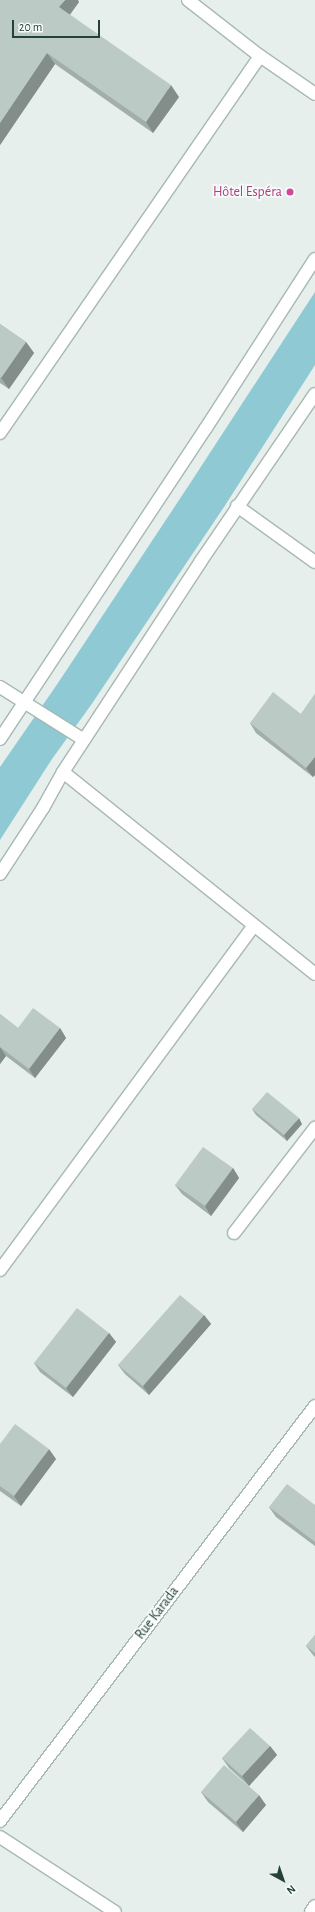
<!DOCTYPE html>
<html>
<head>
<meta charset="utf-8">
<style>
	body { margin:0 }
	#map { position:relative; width:315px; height:1912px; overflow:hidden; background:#e6efeb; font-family:"Alegreya Sans",sans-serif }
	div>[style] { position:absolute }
	.water>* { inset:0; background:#8ec9d4 }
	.roads { filter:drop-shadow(1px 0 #a8b8b2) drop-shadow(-1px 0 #a8b8b2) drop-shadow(0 1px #a8b8b2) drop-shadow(0 -1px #a8b8b2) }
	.minor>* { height:12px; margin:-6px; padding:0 6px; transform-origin:6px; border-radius:6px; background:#fff }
	.wall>* { inset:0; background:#a1aea9 }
	.shaded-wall>* { inset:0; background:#838d89 }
	.building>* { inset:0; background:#bbcac4 }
	.dots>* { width:11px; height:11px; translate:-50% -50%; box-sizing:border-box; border:2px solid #f7fbf9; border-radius:50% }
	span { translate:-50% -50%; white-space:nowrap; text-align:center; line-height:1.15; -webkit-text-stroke:3.5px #f7fbf9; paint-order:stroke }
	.hotel-label { font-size:14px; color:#b23c85 }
	.right { translate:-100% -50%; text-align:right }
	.street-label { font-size:14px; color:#24423a }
	.north { position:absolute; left:263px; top:1860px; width:40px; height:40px; -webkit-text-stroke:3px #f7fbf9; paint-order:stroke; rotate:140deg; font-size:11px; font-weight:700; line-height:16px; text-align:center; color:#24423a }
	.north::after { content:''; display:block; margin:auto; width:14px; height:18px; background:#24423a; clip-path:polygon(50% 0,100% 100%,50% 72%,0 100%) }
	.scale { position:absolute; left:12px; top:20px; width:88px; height:18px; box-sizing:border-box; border:2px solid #24423a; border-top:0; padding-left:5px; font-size:12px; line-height:14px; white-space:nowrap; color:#24423a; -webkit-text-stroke:3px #f7fbf9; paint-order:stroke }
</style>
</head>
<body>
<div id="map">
	<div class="water">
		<div style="clip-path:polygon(315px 292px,315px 365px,224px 507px,91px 705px,52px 759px,0 840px,0 767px,58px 683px,189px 485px)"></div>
	</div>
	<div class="roads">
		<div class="minor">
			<div style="left:188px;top:0;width:91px;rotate:37.9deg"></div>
			<div style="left:260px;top:56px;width:67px;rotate:34.6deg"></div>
			<div style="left:0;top:433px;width:458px;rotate:-55.4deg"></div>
			<div style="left:237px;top:506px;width:96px;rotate:35.7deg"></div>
			<div style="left:0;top:687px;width:99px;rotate:32.2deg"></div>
			<div style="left:0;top:739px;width:373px;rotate:-56.5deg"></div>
			<div style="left:206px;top:428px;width:201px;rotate:-57.2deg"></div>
			<div style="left:63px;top:772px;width:323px;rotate:38.7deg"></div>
			<div style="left:0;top:874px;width:79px;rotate:-56.9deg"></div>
			<div style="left:43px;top:808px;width:41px;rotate:-60.9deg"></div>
			<div style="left:63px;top:772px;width:252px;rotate:-56.8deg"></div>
			<div style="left:201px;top:561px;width:202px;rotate:-55.7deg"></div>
			<div style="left:234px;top:1233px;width:133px;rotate:-52.4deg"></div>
			<div style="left:0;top:1270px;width:428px;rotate:-53.6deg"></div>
			<div style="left:0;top:1821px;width:521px;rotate:-52.8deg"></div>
			<div style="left:0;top:1837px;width:137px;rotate:33.1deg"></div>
			<div style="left:311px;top:1912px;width:7px;rotate:-56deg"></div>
		</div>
	</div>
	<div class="wall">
		<div style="clip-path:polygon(0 0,79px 2px,70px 15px,179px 97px,153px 133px,55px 64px,0 145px)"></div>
		<div style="clip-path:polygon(0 324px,26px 342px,34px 353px,9px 389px,0 383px)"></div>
		<div style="clip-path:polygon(315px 694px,315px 775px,313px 777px,256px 733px,250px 723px,301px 714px)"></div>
		<div style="clip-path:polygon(0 1014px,18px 1028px,60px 1028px,66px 1038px,35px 1078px,6px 1056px,0 1064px)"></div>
		<div style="clip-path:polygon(252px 1109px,302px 1124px,287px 1141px,256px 1115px)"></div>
		<div style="clip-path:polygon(233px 1168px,239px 1178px,211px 1216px,182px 1194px,175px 1185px)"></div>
		<div style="clip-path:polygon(204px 1315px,211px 1324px,149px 1395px,125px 1374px,118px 1365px)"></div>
		<div style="clip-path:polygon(109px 1333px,116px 1342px,73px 1397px,40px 1372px,34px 1363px)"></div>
		<div style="clip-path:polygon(0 1444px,56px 1459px,21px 1506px,0 1491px)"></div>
		<div style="clip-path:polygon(315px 1505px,315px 1546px,276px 1517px,269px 1507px)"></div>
		<div style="clip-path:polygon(315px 1635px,315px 1657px,313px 1655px,306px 1646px)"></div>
		<div style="clip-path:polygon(270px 1746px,277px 1755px,249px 1786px,229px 1768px,222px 1758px)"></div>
		<div style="clip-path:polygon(201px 1792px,266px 1805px,243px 1832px,208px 1802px)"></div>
	</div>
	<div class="shaded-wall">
		<div style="clip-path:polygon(65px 0,78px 0,79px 2px,67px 18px,59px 7px)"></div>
		<div style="clip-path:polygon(47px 53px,55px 64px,0 145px,0 123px)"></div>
		<div style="clip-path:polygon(171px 85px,179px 97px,153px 133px,146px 122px)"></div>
		<div style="clip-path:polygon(26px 342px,34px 353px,9px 389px,1px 378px)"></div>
		<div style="clip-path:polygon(315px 757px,315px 775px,313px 777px,306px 768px)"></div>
		<div style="clip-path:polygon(60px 1028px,66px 1038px,35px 1078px,29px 1069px)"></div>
		<div style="clip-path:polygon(0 1047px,6px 1056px,0 1064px)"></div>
		<div style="clip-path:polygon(299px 1118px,302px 1124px,287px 1141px,284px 1135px)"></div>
		<div style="clip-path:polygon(233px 1168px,239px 1178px,211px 1216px,205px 1206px)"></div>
		<div style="clip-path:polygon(204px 1315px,211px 1324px,149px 1395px,143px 1386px)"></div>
		<div style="clip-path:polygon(109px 1333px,116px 1342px,73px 1397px,66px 1388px)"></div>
		<div style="clip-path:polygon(49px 1449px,56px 1459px,21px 1506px,14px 1496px)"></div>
		<div style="clip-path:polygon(270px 1746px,277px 1755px,249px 1786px,242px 1776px)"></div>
		<div style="clip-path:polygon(259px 1795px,266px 1805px,243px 1832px,236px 1822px)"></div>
	</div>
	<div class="building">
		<div style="clip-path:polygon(0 0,65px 0,59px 7px,171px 85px,146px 122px,47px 53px,0 123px)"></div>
		<div style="clip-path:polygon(0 324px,26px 342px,1px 378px,0 377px)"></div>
		<div style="clip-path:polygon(273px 692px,301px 714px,315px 694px,315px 757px,306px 768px,250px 723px)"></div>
		<div style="clip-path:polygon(33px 1008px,60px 1028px,29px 1069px,0 1047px,0 1014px,18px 1028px)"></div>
		<div style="clip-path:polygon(267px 1092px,299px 1118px,284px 1135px,252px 1109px)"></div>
		<div style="clip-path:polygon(203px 1147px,233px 1168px,205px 1206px,175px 1185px)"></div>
		<div style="clip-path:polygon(180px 1295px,204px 1315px,143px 1386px,118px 1365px)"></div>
		<div style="clip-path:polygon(77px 1308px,109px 1333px,66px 1388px,34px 1363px)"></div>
		<div style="clip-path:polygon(15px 1424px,49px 1449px,14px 1496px,0 1486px,0 1444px)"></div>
		<div style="clip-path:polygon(287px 1484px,315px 1505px,315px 1542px,269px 1507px)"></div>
		<div style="clip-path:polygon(315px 1635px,315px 1653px,306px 1646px)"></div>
		<div style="clip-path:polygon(250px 1728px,270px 1746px,242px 1776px,222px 1758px)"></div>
		<div style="clip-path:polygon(224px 1765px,259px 1795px,236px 1822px,201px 1792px)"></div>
	</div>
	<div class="dots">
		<div style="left:290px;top:192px;background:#d1479c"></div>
	</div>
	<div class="hotel-label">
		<span class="right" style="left:282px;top:192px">Hôtel Espéra</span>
	</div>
	<div class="street-label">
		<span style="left:157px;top:1613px;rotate:-53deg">Rue Karada</span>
	</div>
	<div class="north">N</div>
	<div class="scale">20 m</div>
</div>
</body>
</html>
